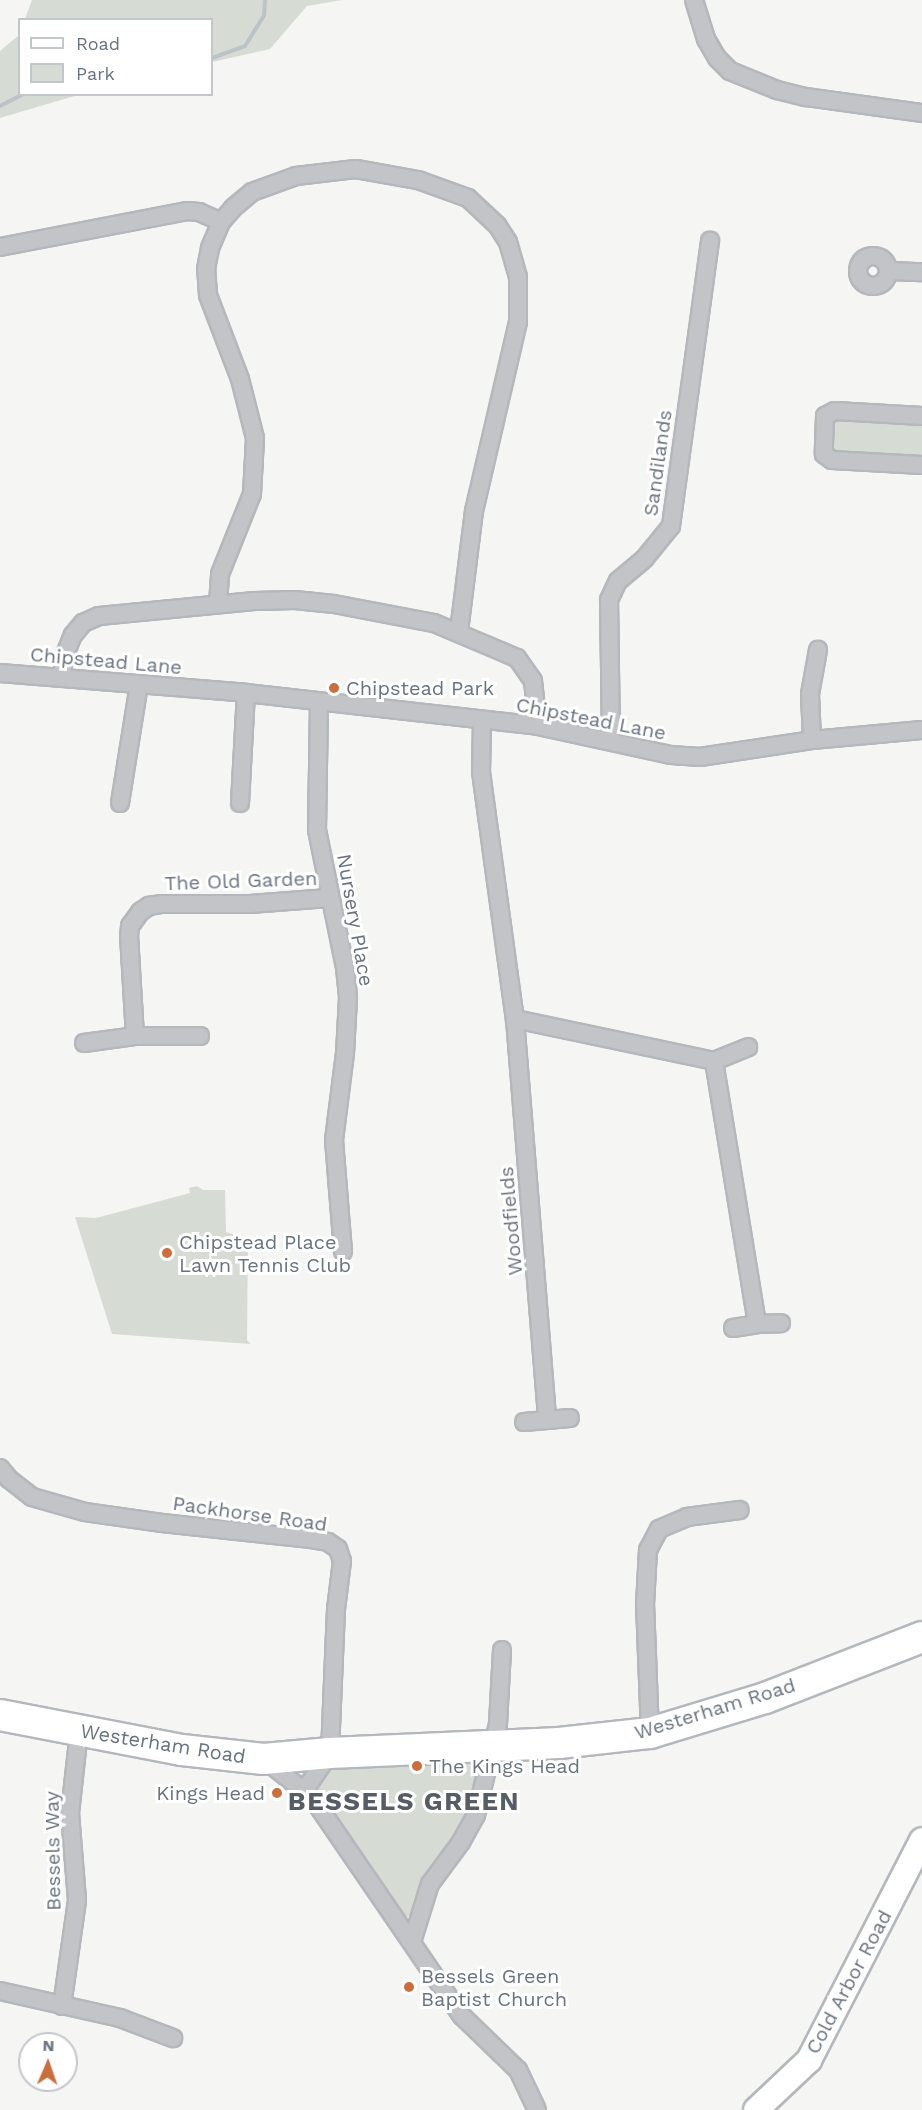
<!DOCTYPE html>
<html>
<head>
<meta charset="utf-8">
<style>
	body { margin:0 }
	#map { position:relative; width:922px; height:2110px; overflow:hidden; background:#f5f5f3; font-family:"Work Sans",sans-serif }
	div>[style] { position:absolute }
	.green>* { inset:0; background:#d6dcd4 }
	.stream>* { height:4px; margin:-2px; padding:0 2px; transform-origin:2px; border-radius:2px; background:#bcc3c8 }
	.roads { filter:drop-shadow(2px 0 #b4b8bc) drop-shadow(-2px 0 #b4b8bc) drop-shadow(0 2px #b4b8bc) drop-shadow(0 -2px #b4b8bc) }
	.street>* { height:16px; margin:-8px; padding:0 8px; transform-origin:8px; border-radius:8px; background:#c2c4c7 }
	.street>.ring { margin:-8px; padding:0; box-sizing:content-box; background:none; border:16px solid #c2c4c7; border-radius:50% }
	.secondary>* { height:24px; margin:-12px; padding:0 12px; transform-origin:12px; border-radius:12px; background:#fff }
	.highway>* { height:30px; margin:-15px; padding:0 15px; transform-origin:15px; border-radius:15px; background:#fff }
	.dots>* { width:16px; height:16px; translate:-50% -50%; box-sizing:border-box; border:3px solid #fff; border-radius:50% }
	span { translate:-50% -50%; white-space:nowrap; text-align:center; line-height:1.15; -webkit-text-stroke:6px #fff; paint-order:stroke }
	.street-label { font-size:20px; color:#687380 }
	.poi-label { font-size:20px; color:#687380 }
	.left { translate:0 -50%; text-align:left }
	.right { translate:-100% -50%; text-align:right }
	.district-label { font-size:26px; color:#555d66; font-weight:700; letter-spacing:1.5px }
	.legend { position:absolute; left:18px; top:18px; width:195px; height:78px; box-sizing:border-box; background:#fff; border:2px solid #c3c7cc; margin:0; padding:8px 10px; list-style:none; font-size:18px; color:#687380 }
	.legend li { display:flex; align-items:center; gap:12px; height:30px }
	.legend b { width:30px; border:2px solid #c3c7cc }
	.north { position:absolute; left:18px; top:2032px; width:60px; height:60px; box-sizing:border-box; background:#fff; border:2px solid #c3c7cc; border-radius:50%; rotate:2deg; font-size:16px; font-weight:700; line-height:24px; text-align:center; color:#687380 }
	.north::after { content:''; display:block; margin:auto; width:21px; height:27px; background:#cc6e3c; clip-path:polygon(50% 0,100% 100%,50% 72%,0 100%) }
</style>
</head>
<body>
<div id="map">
	<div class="green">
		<div style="clip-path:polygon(32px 0,342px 0,307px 6px,270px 49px,212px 62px,212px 20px,25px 19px)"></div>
		<div style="clip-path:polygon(19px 35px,20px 94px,78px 95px,0 118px,0 51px)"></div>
		<div style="clip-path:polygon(832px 419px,922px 424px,922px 456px,830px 451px)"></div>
		<div style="clip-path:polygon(197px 1186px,203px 1190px,225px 1190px,226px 1232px,248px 1239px,247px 1340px,251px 1344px,112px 1334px,75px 1217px,96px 1218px,190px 1193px,189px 1188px)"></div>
		<div style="clip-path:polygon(482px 1755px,468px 1814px,415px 1913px,407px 1917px,400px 1912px,318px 1794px,316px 1785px,326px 1767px)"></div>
	</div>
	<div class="stream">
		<div style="left:212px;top:58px;width:35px;rotate:-20deg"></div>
		<div style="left:245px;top:46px;width:36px;rotate:-58deg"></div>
		<div style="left:264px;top:15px;width:15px;rotate:-86deg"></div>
		<div style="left:0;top:106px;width:27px;rotate:-27deg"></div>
	</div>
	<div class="roads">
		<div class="street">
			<div style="left:694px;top:0;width:41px;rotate:72.9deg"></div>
			<div style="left:706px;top:39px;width:22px;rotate:60deg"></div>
			<div style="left:717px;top:58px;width:18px;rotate:45deg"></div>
			<div style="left:730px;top:71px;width:51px;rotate:22deg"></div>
			<div style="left:777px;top:90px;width:30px;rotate:14deg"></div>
			<div style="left:806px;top:97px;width:117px;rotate:7.9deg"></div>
			<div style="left:0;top:247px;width:190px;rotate:-10.9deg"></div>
			<div style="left:187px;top:211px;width:12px;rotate:5deg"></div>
			<div style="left:199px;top:212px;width:24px;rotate:24deg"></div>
			<div class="ring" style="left:858px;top:256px;width:14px;height:14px"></div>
			<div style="left:889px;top:271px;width:33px;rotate:2deg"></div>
			<div style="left:922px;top:416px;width:87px;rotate:-176.7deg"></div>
			<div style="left:835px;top:411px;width:11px;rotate:153deg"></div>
			<div style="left:825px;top:416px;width:38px;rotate:92deg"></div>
			<div style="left:824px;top:454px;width:10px;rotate:37deg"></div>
			<div style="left:832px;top:460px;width:90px;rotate:3.2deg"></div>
			<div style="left:218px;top:604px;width:30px;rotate:-86deg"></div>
			<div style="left:220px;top:574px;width:86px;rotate:-68.2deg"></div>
			<div style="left:252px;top:494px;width:56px;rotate:-86.9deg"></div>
			<div style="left:255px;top:438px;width:61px;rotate:-104.3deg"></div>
			<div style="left:240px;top:379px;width:90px;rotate:-110.9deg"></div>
			<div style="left:208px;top:295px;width:26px;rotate:-94deg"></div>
			<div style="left:206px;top:269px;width:21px;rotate:-79deg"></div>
			<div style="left:210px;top:248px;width:28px;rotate:-67deg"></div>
			<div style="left:221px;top:222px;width:18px;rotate:-49deg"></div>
			<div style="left:233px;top:208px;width:25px;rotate:-40deg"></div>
			<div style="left:252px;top:192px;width:47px;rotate:-20deg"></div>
			<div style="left:296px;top:176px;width:60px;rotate:-6.7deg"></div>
			<div style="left:356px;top:169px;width:63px;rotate:10.1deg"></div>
			<div style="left:418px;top:180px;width:53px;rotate:19.8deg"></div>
			<div style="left:468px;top:198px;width:40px;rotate:43deg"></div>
			<div style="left:497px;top:225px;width:20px;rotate:57deg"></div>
			<div style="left:508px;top:242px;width:36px;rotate:74deg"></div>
			<div style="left:518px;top:277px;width:45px;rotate:90deg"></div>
			<div style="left:518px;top:322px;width:194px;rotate:103.1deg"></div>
			<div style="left:474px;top:511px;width:121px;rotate:97.1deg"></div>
			<div style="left:0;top:673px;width:247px;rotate:4.6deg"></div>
			<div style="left:246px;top:693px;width:294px;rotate:6.4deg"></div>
			<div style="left:538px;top:726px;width:136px;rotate:12.3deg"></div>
			<div style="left:671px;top:755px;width:29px;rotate:4deg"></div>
			<div style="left:700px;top:757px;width:113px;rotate:-8.6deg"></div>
			<div style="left:812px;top:740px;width:110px;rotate:-5.2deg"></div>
			<div style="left:62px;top:678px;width:21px;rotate:-85deg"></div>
			<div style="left:64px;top:657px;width:24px;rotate:-68deg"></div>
			<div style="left:73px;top:635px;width:16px;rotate:-50deg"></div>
			<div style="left:83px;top:623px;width:17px;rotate:-24deg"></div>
			<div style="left:99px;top:616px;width:156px;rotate:-5.5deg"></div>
			<div style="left:254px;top:601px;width:41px;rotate:-1.4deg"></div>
			<div style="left:295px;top:600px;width:39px;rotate:6deg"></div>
			<div style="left:334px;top:604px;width:102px;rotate:10.8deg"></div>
			<div style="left:434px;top:623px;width:90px;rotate:22.9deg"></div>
			<div style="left:517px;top:658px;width:28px;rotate:55deg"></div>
			<div style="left:533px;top:681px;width:45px;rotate:83.7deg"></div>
			<div style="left:319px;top:703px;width:127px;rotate:90.9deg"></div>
			<div style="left:317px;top:830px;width:141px;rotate:78.5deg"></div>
			<div style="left:345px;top:968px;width:30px;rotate:84deg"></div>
			<div style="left:348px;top:998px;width:55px;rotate:93.1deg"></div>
			<div style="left:345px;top:1053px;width:88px;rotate:97.2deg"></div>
			<div style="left:334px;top:1140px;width:112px;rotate:85.4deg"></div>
			<div style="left:482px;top:721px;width:51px;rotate:91.1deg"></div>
			<div style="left:481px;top:772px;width:249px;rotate:82.2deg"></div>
			<div style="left:515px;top:1019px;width:203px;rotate:11.9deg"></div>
			<div style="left:714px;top:1061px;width:266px;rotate:80.7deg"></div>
			<div style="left:757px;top:1324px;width:24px;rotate:-2deg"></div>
			<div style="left:812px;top:740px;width:46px;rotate:-92.5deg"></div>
			<div style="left:810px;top:694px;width:45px;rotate:-79.7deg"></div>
			<div style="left:611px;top:741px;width:141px;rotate:-90.8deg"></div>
			<div style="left:609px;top:600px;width:21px;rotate:-65deg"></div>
			<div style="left:618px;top:581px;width:35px;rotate:-40deg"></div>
			<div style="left:645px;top:558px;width:41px;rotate:-50.9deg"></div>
			<div style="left:671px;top:526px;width:288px;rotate:-82.2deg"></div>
			<div style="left:120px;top:803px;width:120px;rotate:-80.9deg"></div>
			<div style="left:240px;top:803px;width:110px;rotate:-86.9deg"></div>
			<div style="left:515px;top:1019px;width:402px;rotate:85.4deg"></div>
			<div style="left:547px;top:1420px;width:23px;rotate:175deg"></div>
			<div style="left:135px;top:1036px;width:100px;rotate:-93.4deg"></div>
			<div style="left:129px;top:936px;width:10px;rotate:-84deg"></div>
			<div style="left:130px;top:926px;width:17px;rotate:-54deg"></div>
			<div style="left:140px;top:912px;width:11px;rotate:-34deg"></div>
			<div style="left:149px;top:906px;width:13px;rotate:-9deg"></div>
			<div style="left:162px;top:904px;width:88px"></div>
			<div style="left:250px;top:904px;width:79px;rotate:-4.3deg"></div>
			<div style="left:84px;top:1043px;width:51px;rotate:-7.8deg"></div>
			<div style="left:135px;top:1036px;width:65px"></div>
			<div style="left:714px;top:1061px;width:37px;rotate:-22deg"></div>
			<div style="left:733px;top:1328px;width:24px;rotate:-9deg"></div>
			<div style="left:547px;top:1420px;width:23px;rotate:-5deg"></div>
			<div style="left:0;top:1468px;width:14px;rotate:51deg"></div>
			<div style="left:9px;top:1479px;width:29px;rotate:38deg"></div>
			<div style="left:32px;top:1497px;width:55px;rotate:15.8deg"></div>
			<div style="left:85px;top:1512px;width:78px;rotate:8.1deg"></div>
			<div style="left:162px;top:1523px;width:150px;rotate:6.1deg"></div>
			<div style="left:311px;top:1539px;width:17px;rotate:10deg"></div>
			<div style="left:328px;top:1542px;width:12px;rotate:35deg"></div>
			<div style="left:338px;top:1549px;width:13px;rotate:72deg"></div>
			<div style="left:342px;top:1561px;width:48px;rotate:97.1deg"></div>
			<div style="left:336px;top:1609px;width:144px;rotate:92.4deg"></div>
			<div style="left:330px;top:1753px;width:46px;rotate:124.4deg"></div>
			<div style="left:650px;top:1733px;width:128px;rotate:-92.2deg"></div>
			<div style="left:645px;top:1605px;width:55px;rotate:-86.9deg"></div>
			<div style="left:648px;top:1550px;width:24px;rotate:-62deg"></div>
			<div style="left:659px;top:1529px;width:30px;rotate:-23deg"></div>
			<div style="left:687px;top:1517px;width:53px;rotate:-7.5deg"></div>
			<div style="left:264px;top:1759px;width:51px;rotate:38.7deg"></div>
			<div style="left:304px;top:1791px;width:21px;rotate:47deg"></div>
			<div style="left:318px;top:1806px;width:255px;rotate:55.6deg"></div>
			<div style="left:462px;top:2016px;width:78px;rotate:44deg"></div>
			<div style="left:518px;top:2070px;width:44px;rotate:64.6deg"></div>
			<div style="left:412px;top:1942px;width:61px;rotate:-72.8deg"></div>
			<div style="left:430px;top:1884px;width:52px;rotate:-53.6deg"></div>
			<div style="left:461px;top:1842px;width:31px;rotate:-61deg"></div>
			<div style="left:476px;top:1815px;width:94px;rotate:-76.4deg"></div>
			<div style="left:498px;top:1724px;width:74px;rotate:-86.9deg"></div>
			<div style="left:0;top:1991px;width:123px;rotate:12.7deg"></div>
			<div style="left:120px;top:2018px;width:57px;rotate:20.7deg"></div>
			<div style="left:62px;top:2006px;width:107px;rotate:-81.9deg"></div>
			<div style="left:77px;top:1900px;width:87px;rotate:-94.6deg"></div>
			<div style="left:70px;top:1813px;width:82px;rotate:-83.7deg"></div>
		</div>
		<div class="secondary">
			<div style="left:756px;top:2110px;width:73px;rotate:-43.3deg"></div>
			<div style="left:809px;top:2060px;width:247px;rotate:-62.8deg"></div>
		</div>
		<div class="highway">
			<div style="left:0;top:1715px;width:185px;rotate:10.9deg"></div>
			<div style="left:182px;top:1750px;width:82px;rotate:6.3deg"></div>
			<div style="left:264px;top:1759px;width:66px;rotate:-5.2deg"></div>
			<div style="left:330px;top:1753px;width:229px;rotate:-2.5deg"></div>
			<div style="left:559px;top:1743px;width:92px;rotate:-6.3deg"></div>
			<div style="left:650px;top:1733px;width:120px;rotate:-16.9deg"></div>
			<div style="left:765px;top:1698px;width:168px;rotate:-21.2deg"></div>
		</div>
	</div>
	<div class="dots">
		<div style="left:334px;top:688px;background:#cc6e3c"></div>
		<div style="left:167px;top:1253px;background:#cc6e3c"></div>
		<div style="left:417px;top:1766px;background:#cc6e3c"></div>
		<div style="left:277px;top:1793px;background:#cc6e3c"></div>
		<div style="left:409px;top:1987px;background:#cc6e3c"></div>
	</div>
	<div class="street-label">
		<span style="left:658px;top:463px;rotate:-82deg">Sandilands</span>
		<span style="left:106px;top:661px;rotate:5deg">Chipstead Lane</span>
		<span style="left:591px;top:719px;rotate:11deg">Chipstead Lane</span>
		<span style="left:241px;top:881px;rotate:-2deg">The Old Garden</span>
		<span style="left:355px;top:920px;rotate:80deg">Nursery Place</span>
		<span style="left:511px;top:1221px;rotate:-95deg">Woodfields</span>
		<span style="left:250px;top:1514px;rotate:8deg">Packhorse Road</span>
		<span style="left:715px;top:1709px;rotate:-17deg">Westerham Road</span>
		<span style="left:163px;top:1744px;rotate:9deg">Westerham Road</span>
		<span style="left:53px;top:1851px;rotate:-91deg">Bessels Way</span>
		<span style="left:849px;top:1982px;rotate:-62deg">Cold Arbor Road</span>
	</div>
	<div class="poi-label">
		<span class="left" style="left:346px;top:688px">Chipstead Park</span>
		<span class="left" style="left:179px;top:1254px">Chipstead Place<br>Lawn Tennis Club</span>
		<span class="left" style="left:429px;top:1766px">The Kings Head</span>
		<span class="right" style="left:265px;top:1793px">Kings Head</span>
		<span class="left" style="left:421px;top:1988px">Bessels Green<br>Baptist Church</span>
	</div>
	<div class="district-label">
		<span style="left:404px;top:1802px">BESSELS GREEN</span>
	</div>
	<ul class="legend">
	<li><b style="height:8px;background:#fff"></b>Road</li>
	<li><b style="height:16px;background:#d6dcd4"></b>Park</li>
	</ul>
	<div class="north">N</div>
</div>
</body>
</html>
